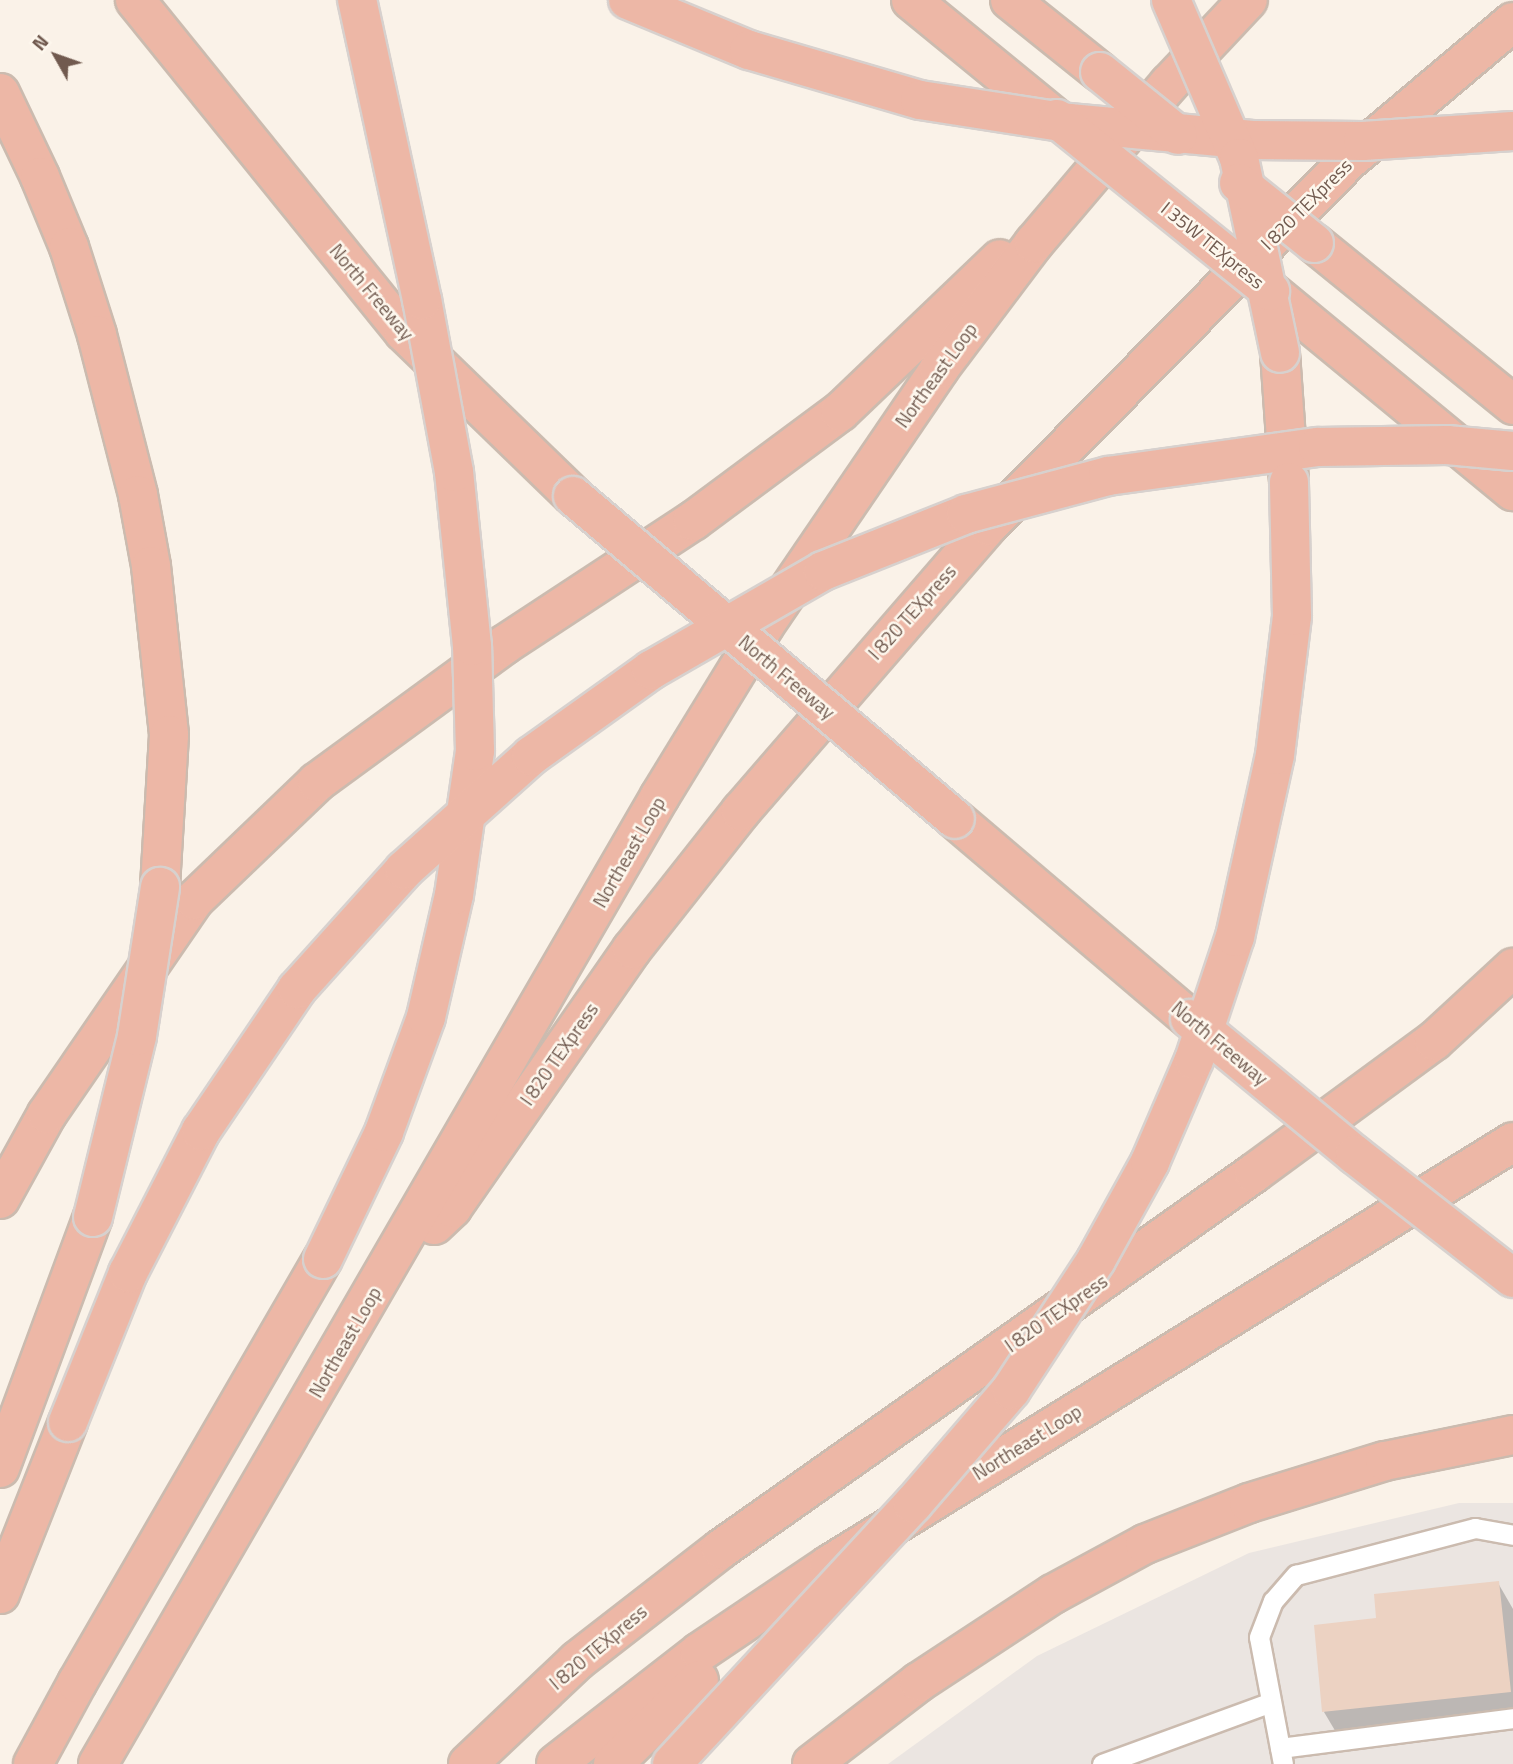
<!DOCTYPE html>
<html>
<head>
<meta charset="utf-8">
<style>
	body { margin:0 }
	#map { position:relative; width:1513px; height:1764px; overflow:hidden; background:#faf2e8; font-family:"Titillium Web",sans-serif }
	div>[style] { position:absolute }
	.industrial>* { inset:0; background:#ebe5e1 }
	.shadow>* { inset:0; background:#0003 }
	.building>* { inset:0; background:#ecd2c2 }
	.roads { filter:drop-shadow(2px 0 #cbbbaf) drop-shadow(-2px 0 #cbbbaf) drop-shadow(0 2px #cbbbaf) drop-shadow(0 -2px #cbbbaf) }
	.service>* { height:19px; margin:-9.5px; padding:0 9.5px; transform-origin:9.5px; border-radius:9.5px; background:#fff }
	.motorway>* { height:38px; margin:-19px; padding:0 19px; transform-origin:19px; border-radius:19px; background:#edb7a6 }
	.bridges { filter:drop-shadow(2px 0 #d7d1ce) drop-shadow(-2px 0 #d7d1ce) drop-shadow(0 2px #d7d1ce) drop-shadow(0 -2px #d7d1ce) }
	.motorway-bridge>* { height:38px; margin:-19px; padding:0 19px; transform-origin:19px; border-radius:19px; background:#edb7a6 }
	span { translate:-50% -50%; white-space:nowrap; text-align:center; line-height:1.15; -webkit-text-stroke:5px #fdf7ed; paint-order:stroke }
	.street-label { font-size:19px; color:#715a4f }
	.north { position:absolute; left:21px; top:21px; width:70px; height:70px; -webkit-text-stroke:5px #fdf7ed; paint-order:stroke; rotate:310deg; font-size:19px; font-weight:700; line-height:28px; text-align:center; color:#715a4f }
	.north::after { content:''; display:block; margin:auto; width:24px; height:32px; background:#715a4f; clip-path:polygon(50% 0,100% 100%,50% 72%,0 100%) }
</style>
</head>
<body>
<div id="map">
	<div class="industrial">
		<div style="clip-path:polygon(1459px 1503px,1513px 1503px,1513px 1764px,888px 1764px,1037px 1656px,1249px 1553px)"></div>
	</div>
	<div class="shadow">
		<div style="clip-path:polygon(1498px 1583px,1513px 1609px,1513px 1720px,1340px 1739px,1324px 1712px,1378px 1620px)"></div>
	</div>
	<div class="building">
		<div style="clip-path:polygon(1499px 1581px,1511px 1692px,1322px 1712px,1314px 1625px,1376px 1618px,1374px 1594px)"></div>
	</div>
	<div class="roads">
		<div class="service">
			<div style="left:1280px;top:1748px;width:235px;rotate:-7.3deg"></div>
			<div style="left:1102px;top:1764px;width:180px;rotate:-20.1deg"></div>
			<div style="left:1283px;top:1764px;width:129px;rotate:-100.7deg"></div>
			<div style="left:1259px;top:1637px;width:39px;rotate:-69deg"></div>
			<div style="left:1273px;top:1601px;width:35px;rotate:-49deg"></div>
			<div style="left:1296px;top:1575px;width:185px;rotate:-14.7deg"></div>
			<div style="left:1475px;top:1528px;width:39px;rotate:10deg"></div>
		</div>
		<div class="motorway">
			<div style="left:135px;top:0;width:427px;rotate:51deg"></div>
			<div style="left:404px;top:332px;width:235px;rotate:44.1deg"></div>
			<div style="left:911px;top:0;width:186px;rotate:39.3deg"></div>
			<div style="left:1010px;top:0;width:115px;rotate:38.7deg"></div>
			<div style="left:0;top:93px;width:93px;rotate:64.5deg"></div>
			<div style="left:40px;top:177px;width:76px;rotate:67.5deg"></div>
			<div style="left:69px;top:247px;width:92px;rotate:72.3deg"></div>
			<div style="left:97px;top:335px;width:165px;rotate:75.6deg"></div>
			<div style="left:138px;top:495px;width:72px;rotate:79.6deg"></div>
			<div style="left:151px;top:566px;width:170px;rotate:83.9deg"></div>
			<div style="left:169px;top:735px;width:152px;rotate:93.4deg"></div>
			<div style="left:1314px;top:243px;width:257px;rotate:39.1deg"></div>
			<div style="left:1270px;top:291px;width:315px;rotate:39.5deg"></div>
			<div style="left:1280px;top:353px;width:129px;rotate:86deg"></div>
			<div style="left:955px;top:819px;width:309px;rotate:40.4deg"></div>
			<div style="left:0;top:1199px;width:97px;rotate:-61.1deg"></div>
			<div style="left:47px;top:1114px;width:260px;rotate:-55.5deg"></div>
			<div style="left:194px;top:900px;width:170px;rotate:-43.8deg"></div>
			<div style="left:317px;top:782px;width:232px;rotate:-36.2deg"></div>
			<div style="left:504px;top:645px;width:226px;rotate:-33.3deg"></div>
			<div style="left:693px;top:521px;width:183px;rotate:-36.6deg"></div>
			<div style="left:840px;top:412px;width:221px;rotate:-43.7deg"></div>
			<div style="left:434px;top:1225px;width:25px;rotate:-43deg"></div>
			<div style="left:452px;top:1208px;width:315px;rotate:-55.2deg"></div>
			<div style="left:632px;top:949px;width:176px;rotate:-51.7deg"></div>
			<div style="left:741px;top:811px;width:377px;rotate:-49.1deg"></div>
			<div style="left:988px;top:526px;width:514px;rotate:-45.39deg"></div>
			<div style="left:1349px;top:160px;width:214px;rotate:-40.1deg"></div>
			<div style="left:0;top:1468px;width:268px;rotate:-69.7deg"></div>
			<div style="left:0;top:1594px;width:185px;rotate:-68.4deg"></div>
			<div style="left:33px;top:1764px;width:92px;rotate:-61.5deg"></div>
			<div style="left:77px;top:1683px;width:490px;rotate:-59.9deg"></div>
			<div style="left:98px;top:1764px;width:1119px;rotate:-59.86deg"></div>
			<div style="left:660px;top:796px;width:199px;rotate:-58.5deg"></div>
			<div style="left:764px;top:626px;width:311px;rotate:-55.7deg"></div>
			<div style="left:939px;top:369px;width:158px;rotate:-53deg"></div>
			<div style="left:1034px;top:243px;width:209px;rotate:-49.7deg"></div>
			<div style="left:1169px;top:84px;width:115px;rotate:-46.8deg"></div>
			<div style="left:468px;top:1764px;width:151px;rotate:-43.4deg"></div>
			<div style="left:578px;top:1660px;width:181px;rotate:-37.8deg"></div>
			<div style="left:721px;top:1549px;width:652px;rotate:-35.2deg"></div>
			<div style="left:1254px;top:1173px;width:223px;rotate:-36.3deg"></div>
			<div style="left:1434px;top:1041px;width:108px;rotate:-42.7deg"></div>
			<div style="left:556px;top:1764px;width:182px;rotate:-37.9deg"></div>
			<div style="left:700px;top:1652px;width:156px;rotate:-34deg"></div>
			<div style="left:829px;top:1565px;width:804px;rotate:-31.73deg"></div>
			<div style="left:613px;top:1764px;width:120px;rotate:-44.3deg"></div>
			<div style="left:812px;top:1764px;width:135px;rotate:-37.5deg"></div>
			<div style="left:919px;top:1682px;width:160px;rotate:-33.3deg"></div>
			<div style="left:1053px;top:1594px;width:105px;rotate:-28.5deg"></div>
			<div style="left:1145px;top:1544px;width:112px;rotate:-21.5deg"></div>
			<div style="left:1249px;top:1503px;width:142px;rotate:-17.2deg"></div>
			<div style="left:1385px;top:1461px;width:131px;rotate:-11.5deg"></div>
		</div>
	</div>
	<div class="bridges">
		<div class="motorway-bridge">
			<div style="left:628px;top:0;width:131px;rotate:22.5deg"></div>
			<div style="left:749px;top:50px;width:178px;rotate:16.3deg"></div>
			<div style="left:920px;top:100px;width:151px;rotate:8.8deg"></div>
			<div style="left:1069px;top:123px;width:184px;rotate:5.3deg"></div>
			<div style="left:1252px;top:140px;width:111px;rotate:0.5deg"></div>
			<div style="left:1363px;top:141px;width:150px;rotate:-3.8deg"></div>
			<div style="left:1171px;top:0;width:172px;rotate:66.7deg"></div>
			<div style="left:1239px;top:158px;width:199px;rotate:78.1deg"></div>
			<div style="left:1100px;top:72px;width:100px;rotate:38.9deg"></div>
			<div style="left:1057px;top:119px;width:274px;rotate:38.9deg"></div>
			<div style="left:1239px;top:183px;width:96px;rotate:38.7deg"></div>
			<div style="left:573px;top:496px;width:500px;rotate:40.22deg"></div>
			<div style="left:1190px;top:1019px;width:214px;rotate:39.5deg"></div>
			<div style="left:1355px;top:1155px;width:200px;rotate:37.9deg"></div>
			<div style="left:93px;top:1217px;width:186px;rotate:-76.3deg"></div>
			<div style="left:137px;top:1036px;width:151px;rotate:-81.2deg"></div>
			<div style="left:323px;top:1259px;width:141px;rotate:-64.3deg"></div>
			<div style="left:384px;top:1132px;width:122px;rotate:-69.9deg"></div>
			<div style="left:426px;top:1017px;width:125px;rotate:-77.1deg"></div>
			<div style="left:454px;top:895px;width:146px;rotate:-81.7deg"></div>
			<div style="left:475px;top:751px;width:105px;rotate:-91.6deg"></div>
			<div style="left:472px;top:646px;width:175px;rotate:-95.9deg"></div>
			<div style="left:454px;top:472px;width:175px;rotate:-100.5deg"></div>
			<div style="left:422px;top:300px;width:307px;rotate:-102.2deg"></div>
			<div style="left:68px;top:1422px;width:161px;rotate:-68.1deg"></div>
			<div style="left:128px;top:1273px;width:160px;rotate:-62.8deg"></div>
			<div style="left:201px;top:1131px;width:171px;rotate:-55.9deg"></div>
			<div style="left:297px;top:989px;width:160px;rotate:-48deg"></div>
			<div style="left:404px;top:870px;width:171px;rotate:-41.9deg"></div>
			<div style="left:531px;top:756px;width:148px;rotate:-35.6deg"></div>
			<div style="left:651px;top:670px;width:198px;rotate:-29.9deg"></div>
			<div style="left:823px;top:571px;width:154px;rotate:-21.7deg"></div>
			<div style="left:966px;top:514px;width:147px;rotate:-15deg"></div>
			<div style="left:1108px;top:476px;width:212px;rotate:-7.9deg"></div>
			<div style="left:1318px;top:447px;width:129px;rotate:-0.9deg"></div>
			<div style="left:1447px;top:445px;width:66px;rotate:5.2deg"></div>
			<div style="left:672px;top:1764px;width:355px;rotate:-47.2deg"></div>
			<div style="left:913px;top:1504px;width:150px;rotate:-49.3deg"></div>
			<div style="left:1011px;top:1390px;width:155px;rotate:-56.8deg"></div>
			<div style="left:1096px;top:1260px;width:112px;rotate:-61.1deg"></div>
			<div style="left:1150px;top:1162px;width:111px;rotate:-66.7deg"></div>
			<div style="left:1194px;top:1060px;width:130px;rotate:-71.6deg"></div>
			<div style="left:1235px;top:937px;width:186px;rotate:-77.6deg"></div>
			<div style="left:1275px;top:755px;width:140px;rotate:-83deg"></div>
			<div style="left:1292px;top:616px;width:134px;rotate:-91.3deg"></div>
		</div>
	</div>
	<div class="street-label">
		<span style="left:1306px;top:204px;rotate:-45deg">I 820 TEXpress</span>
		<span style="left:1213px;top:245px;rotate:39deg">I 35W TEXpress</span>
		<span style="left:372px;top:292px;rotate:50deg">North Freeway</span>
		<span style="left:936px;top:375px;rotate:-54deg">Northeast Loop</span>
		<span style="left:912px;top:612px;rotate:-48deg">I 820 TEXpress</span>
		<span style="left:787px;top:677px;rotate:40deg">North Freeway</span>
		<span style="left:629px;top:852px;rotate:-60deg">Northeast Loop</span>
		<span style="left:1220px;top:1043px;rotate:40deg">North Freeway</span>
		<span style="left:559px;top:1054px;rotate:-55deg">I 820 TEXpress</span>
		<span style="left:1056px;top:1313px;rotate:-35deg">I 820 TEXpress</span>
		<span style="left:345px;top:1342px;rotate:-60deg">Northeast Loop</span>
		<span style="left:1027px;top:1442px;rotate:-32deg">Northeast Loop</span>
		<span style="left:598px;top:1647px;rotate:-40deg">I 820 TEXpress</span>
	</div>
	<div class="north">N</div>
</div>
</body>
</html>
